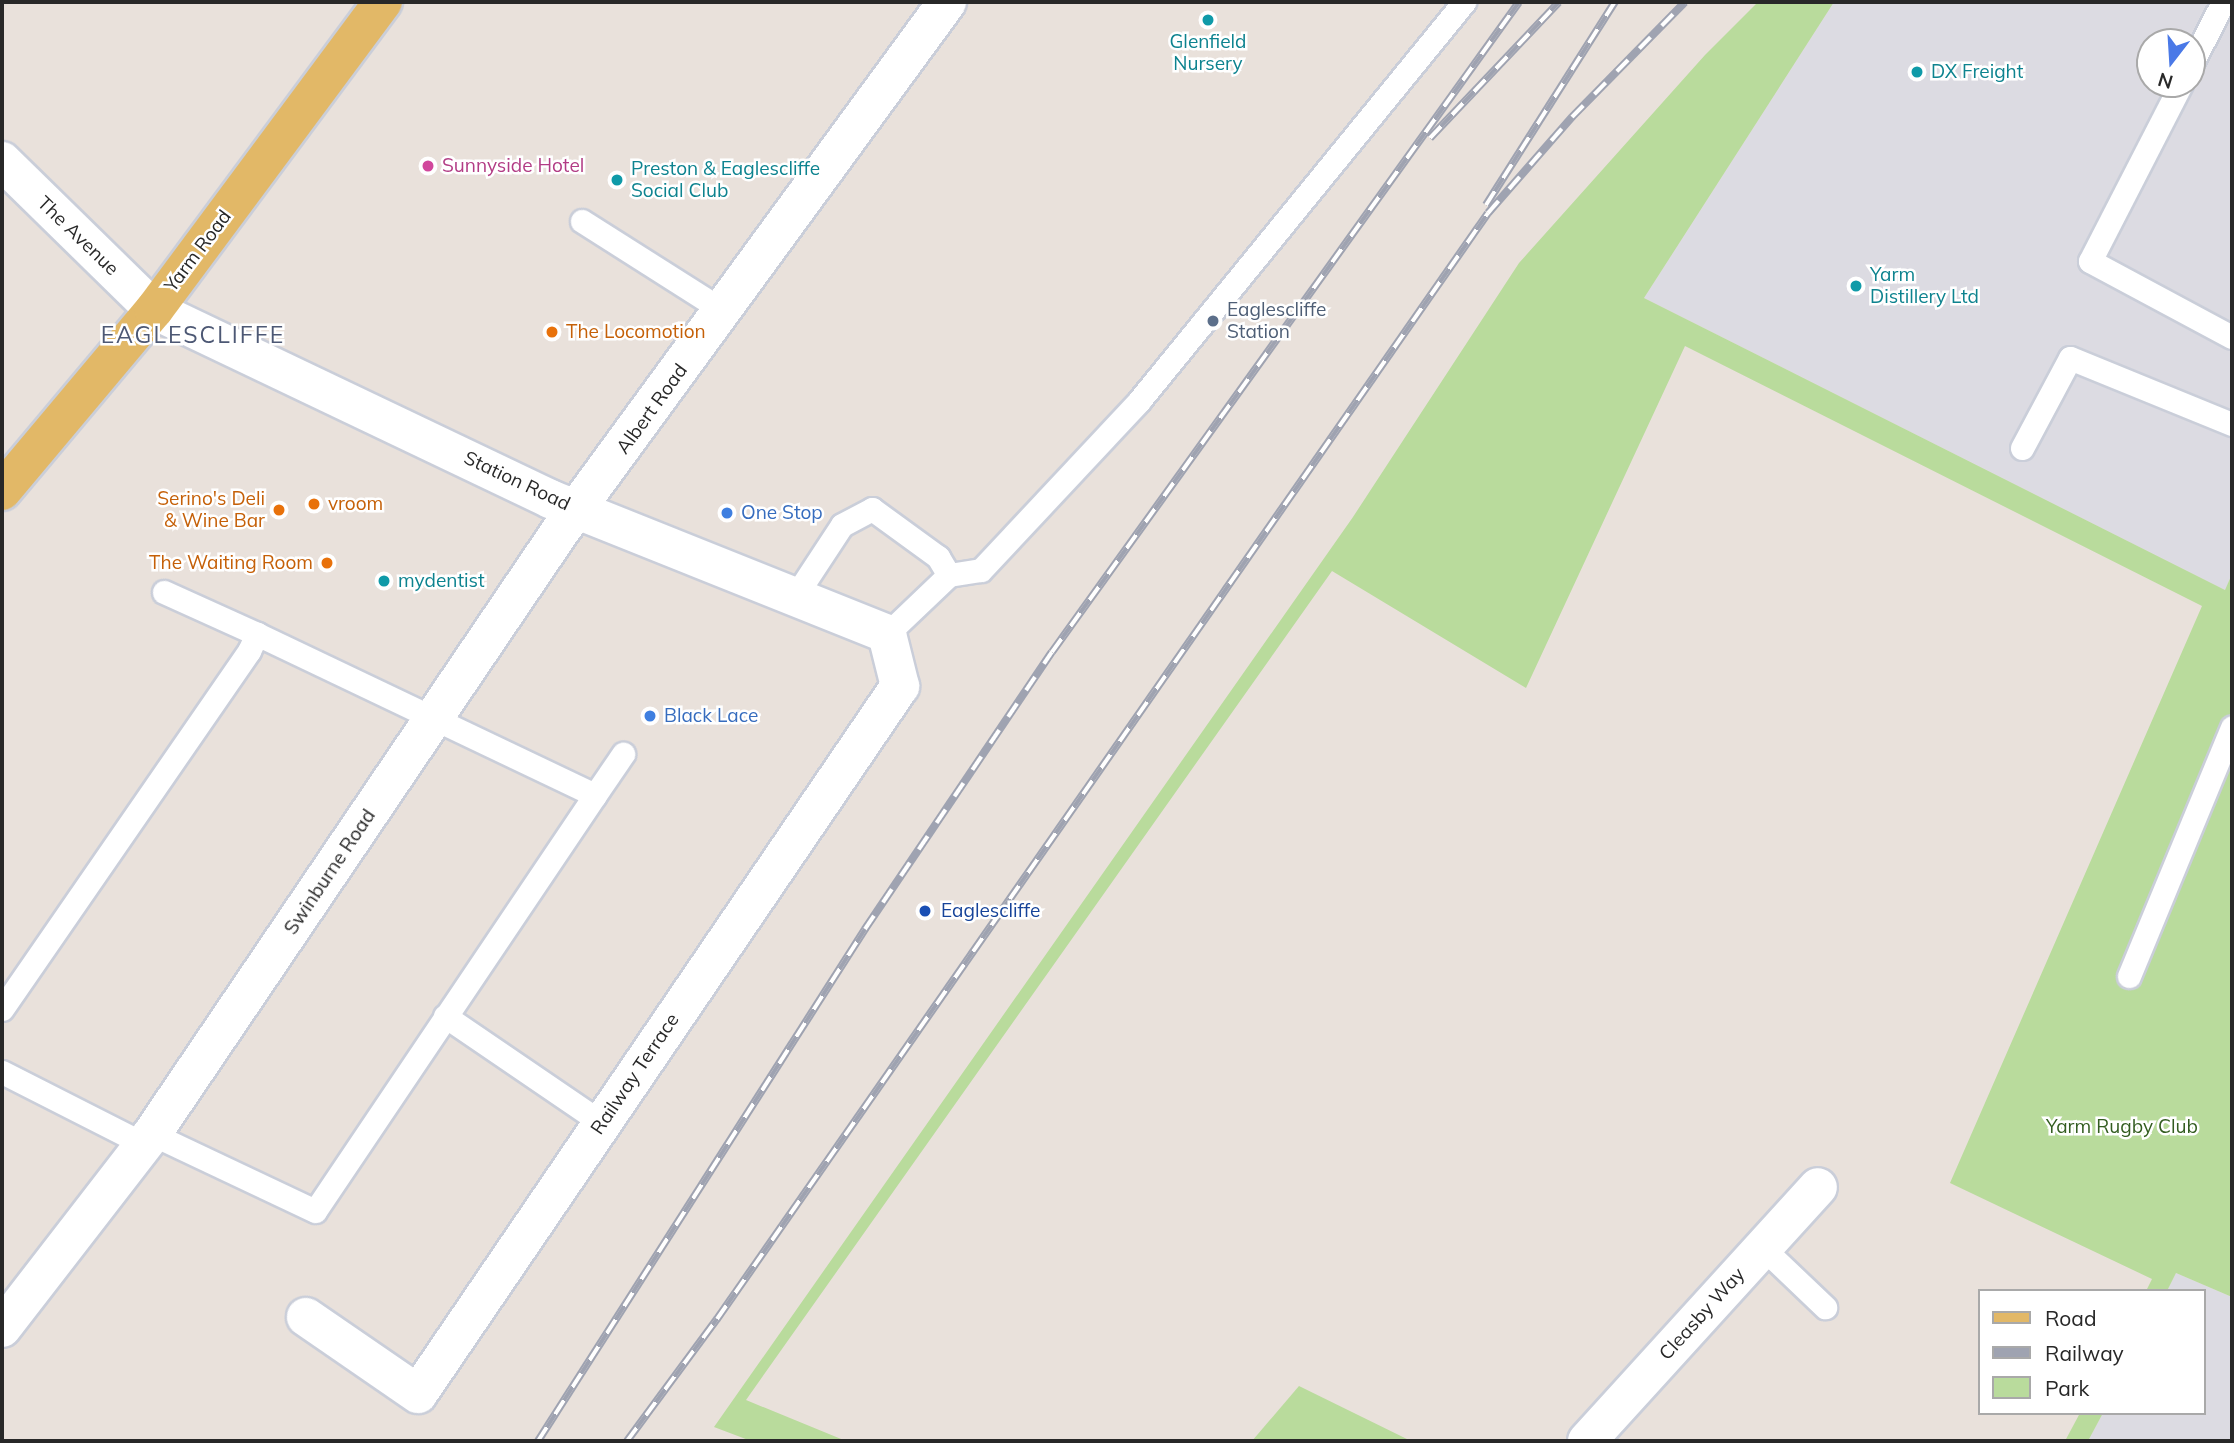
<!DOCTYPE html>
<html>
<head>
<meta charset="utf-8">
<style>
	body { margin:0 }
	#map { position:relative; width:2234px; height:1443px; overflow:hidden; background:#e9e1db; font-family:Mulish,sans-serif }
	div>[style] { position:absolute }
	.industrial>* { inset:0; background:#dcdbe2 }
	.green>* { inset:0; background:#b9db9c }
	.roads { filter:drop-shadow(2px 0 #caced9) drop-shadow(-2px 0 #caced9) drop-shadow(0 2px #caced9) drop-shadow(0 -2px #caced9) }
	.lane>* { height:23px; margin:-11.5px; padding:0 11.5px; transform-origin:11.5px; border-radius:11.5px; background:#fff }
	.street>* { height:38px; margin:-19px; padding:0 19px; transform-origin:19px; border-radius:19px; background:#fff }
	.primary>* { height:38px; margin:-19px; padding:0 19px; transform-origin:19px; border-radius:19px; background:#e2b867 }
	.rail>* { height:8px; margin-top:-4px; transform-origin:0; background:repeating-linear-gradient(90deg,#fff 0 16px,#9fa3b1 0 32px); box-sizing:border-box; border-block:2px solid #9fa3b1 }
	.dots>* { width:19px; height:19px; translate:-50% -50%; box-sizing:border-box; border:4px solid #fff; border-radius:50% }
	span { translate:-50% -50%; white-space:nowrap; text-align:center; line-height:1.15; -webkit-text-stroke:5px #fff; paint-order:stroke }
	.culture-label { font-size:19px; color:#0d838f }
	.left { translate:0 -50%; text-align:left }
	.hotel-label { font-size:19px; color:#b23c85 }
	.street-label { font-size:19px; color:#282828 }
	.service-label { font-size:19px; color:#4e5e75 }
	.food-label { font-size:19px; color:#c56008 }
	.right { translate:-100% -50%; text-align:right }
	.shop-label { font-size:19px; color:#366cbe }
	.transit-label { font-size:19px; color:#164399 }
	.park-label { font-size:19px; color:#335d20 }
	.quarter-label { font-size:23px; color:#4d5874; letter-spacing:2px }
	.frame { position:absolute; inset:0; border:4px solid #282828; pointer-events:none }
	.legend { position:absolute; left:1978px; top:1289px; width:228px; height:126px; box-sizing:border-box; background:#fff; border:2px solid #a9a9a9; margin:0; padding:9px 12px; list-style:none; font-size:21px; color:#282828 }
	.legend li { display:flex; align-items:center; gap:14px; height:35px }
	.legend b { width:35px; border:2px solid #a9a9a9 }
	.north { position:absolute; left:2136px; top:28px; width:70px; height:70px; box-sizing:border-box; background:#fff; border:2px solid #a9a9a9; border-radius:50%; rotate:197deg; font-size:19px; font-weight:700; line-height:28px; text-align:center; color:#282828 }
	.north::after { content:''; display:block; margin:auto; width:24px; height:32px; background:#4a79e7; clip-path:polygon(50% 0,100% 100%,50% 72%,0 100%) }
</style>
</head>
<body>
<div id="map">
	<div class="industrial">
		<div style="clip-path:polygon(evenodd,1834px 2px,2232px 2px,2232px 574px,2225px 590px,1644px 298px,1834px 2px,2150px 42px,2192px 42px,2192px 84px,2150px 84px,2150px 42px)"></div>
		<div style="clip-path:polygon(2176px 1273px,2232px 1297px,2232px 1441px,2088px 1441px,2103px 1413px,2204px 1413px,2204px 1291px,2167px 1291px)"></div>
	</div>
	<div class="green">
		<div style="clip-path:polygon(1758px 2px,1834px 2px,1644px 298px,2225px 590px,2232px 574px,2232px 1297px,2176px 1273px,2167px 1291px,2146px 1291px,2152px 1279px,1950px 1183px,2202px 606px,1685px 346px,1526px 688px,1332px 571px,746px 1400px,846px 1441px,751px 1441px,714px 1427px,1353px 517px,1519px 263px,1705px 55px)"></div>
		<div style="clip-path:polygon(1299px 1386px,1411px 1441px,1252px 1441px)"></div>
		<div style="clip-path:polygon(2080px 1413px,2103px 1413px,2088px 1441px,2065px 1441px)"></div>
	</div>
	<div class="roads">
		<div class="lane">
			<div style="left:2192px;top:63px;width:68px;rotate:-63.1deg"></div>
			<div style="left:2181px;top:84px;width:199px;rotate:117.2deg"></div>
			<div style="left:2090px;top:261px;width:161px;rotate:28.2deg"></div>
			<div style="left:582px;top:221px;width:168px;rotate:32.4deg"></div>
			<div style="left:2022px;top:448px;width:102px;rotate:-61.9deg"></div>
			<div style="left:2070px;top:358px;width:175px;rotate:22.2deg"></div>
			<div style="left:164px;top:592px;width:102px;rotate:24.3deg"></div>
			<div style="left:794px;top:598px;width:87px;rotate:-56.7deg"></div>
			<div style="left:842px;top:525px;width:34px;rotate:-28deg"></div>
			<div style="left:872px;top:509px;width:82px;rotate:36deg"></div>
			<div style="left:938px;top:557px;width:21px;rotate:59deg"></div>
			<div style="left:887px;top:634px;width:86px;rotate:-43.6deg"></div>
			<div style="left:949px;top:575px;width:32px;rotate:-9deg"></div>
			<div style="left:981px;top:570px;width:231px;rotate:-46.9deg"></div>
			<div style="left:1139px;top:401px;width:515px;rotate:-50.84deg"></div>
			<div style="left:595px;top:795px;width:50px;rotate:-55.7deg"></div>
			<div style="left:2129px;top:976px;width:269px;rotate:-67.5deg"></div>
			<div style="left:2px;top:1009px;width:435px;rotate:-55.4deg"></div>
			<div style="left:249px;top:651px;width:19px;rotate:-65deg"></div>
			<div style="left:257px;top:634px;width:374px;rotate:25.5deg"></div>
			<div style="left:595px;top:795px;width:501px;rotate:123.94deg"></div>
			<div style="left:315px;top:1211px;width:180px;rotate:-154.7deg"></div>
			<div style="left:445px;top:1016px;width:190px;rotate:34.3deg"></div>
			<div style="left:2px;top:1072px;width:159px;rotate:26.9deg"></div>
			<div style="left:1763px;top:1248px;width:86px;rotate:43.6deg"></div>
		</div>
		<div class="street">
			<div style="left:2px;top:161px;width:213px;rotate:44.4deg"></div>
			<div style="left:154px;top:310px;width:439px;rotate:25.5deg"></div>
			<div style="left:550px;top:499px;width:363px;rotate:21.8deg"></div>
			<div style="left:887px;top:634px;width:54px;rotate:76deg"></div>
			<div style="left:900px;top:686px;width:856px;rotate:124.25deg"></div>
			<div style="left:418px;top:1394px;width:136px;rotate:-145.5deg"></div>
			<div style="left:2px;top:1328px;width:245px;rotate:-52.3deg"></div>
			<div style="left:152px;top:1134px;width:729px;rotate:-55.9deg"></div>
			<div style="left:561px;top:530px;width:654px;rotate:-53.83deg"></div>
			<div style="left:1587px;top:1441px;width:343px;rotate:-47.7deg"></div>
		</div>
		<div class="primary">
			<div style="left:2px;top:491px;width:236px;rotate:-50deg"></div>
			<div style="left:154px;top:310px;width:384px;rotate:-53.4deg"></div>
		</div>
	</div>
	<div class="rail">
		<div style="left:1430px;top:138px;width:187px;rotate:-46.5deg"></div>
		<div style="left:1486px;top:205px;width:241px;rotate:-57.6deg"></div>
		<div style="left:538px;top:1441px;width:608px;rotate:-57.43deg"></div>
		<div style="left:865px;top:929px;width:334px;rotate:-56deg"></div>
		<div style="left:1052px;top:652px;width:800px;rotate:-54.3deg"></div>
		<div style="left:627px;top:1441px;width:152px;rotate:-53.6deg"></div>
		<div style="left:717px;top:1319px;width:1348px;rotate:-55.12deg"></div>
		<div style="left:1488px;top:213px;width:128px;rotate:-48.8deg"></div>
		<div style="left:1572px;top:117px;width:161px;rotate:-45.5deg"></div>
	</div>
	<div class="dots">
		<div style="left:1208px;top:20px;background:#0f9aa8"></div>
		<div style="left:1917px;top:72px;background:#0f9aa8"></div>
		<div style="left:428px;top:166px;background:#d1479c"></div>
		<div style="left:617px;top:180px;background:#0f9aa8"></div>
		<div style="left:1856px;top:286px;background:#0f9aa8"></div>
		<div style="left:1213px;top:321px;background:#5c6f8a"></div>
		<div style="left:552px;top:332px;background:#e8710a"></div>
		<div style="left:314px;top:504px;background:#e8710a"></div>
		<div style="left:279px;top:510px;background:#e8710a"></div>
		<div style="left:727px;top:513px;background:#3f7fe0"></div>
		<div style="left:327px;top:563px;background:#e8710a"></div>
		<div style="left:384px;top:581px;background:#0f9aa8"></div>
		<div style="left:650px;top:716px;background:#3f7fe0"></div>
		<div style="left:925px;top:911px;background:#1a4fb4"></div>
	</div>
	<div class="culture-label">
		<span style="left:1208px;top:53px">Glenfield<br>Nursery</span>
		<span class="left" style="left:1931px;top:72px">DX Freight</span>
		<span class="left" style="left:631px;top:180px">Preston &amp; Eaglescliffe<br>Social Club</span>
		<span class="left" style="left:1870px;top:286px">Yarm<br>Distillery Ltd</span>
		<span class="left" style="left:398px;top:581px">mydentist</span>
	</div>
	<div class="hotel-label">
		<span class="left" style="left:442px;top:166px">Sunnyside Hotel</span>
	</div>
	<div class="street-label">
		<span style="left:78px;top:236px;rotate:44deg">The Avenue</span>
		<span style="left:198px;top:251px;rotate:-53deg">Yarm Road</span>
		<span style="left:652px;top:409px;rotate:-54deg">Albert Road</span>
		<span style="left:517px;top:481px;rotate:25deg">Station Road</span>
		<span style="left:330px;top:872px;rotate:-56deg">Swinburne Road</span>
		<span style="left:635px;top:1074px;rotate:-56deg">Railway Terrace</span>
		<span style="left:1702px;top:1314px;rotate:-48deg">Cleasby Way</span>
	</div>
	<div class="service-label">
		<span class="left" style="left:1227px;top:321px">Eaglescliffe<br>Station</span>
	</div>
	<div class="food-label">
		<span class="left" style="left:566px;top:332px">The Locomotion</span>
		<span class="right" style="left:265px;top:510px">Serino's Deli<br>&amp; Wine Bar</span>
		<span class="left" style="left:328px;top:504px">vroom</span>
		<span class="right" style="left:313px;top:563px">The Waiting Room</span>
	</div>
	<div class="shop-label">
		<span class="left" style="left:741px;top:513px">One Stop</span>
		<span class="left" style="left:664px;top:716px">Black Lace</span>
	</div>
	<div class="transit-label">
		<span class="left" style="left:941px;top:911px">Eaglescliffe</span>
	</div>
	<div class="park-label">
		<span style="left:2122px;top:1127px">Yarm Rugby Club</span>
	</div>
	<div class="quarter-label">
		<span style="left:193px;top:335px">EAGLESCLIFFE</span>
	</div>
	<div class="frame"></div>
	<ul class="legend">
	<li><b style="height:9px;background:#e2b867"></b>Road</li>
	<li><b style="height:9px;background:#9fa3b1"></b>Railway</li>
	<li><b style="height:19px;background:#b9db9c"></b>Park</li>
	</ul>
	<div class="north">N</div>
</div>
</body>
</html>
